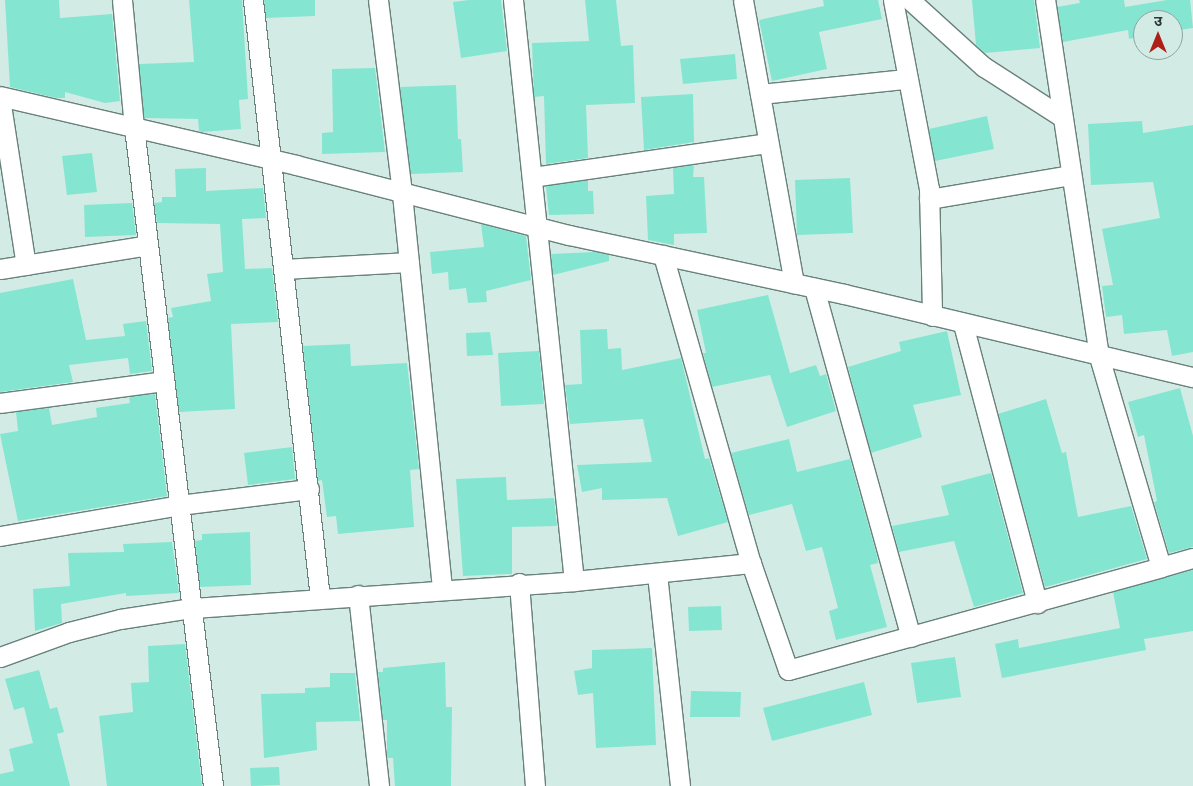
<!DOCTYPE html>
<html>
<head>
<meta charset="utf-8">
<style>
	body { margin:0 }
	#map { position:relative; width:1193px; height:786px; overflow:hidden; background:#d2ece5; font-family:"Crimson Pro","Noto Sans Devanagari",serif }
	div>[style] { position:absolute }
	.building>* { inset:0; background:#84e6d1 }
	.roads { filter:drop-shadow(1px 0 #69807b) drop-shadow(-1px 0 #69807b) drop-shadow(0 1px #69807b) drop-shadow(0 -1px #69807b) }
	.minor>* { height:19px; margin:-9.5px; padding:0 9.5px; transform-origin:9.5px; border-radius:9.5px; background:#fff }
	span { translate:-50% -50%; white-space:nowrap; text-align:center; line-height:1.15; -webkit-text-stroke:4px #d2ece5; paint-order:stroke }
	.north { position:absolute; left:1133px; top:10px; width:50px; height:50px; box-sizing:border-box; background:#d2ece5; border:1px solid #90a49f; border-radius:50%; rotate:0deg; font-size:14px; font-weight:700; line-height:20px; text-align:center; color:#2d3735 }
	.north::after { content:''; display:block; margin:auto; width:18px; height:22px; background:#af1f19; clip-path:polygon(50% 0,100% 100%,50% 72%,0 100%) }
</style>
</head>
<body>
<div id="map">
	<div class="building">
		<div style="clip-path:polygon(5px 0,59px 0,60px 18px,112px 14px,120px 101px,105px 103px,65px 92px,65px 98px,56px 98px,10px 87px)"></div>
		<div style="clip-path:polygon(189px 0,242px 0,248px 99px,239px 100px,241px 129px,202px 132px,199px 131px,198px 119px,144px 118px,139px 64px,194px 62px)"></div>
		<div style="clip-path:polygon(264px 0,315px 0,315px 16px,266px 18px)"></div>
		<div style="clip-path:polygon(469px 0,501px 0,507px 51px,461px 58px,453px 2px)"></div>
		<div style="clip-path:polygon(585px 0,616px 0,621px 46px,633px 45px,635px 103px,586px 105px,588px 158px,546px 164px,544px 96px,534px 97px,532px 43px,589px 41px)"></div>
		<div style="clip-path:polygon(823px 0,878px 0,882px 19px,819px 32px,827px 69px,772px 81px,759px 20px,824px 6px)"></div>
		<div style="clip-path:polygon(972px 0,1034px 0,1040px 48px,985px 53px,976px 45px)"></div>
		<div style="clip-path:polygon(1079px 0,1124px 0,1125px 7px,1167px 0,1190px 0,1193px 28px,1173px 31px,1173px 20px,1143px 20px,1143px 36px,1129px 39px,1128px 30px,1063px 42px,1057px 7px,1080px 3px)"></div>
		<div style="clip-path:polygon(735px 54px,737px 79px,683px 84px,680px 59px)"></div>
		<div style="clip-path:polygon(375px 68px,385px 152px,322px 154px,322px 133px,333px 132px,332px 69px)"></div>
		<div style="clip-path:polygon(456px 85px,458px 139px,461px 139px,463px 172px,411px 174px,400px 87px)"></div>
		<div style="clip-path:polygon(693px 94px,694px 142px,644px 150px,641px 97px)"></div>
		<div style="clip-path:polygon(987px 116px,994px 149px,935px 161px,929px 129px)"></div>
		<div style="clip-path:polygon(1142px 121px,1143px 133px,1193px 125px,1193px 352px,1172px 356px,1167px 330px,1124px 334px,1122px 315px,1106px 317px,1102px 286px,1113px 285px,1102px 229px,1160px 218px,1153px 182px,1091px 185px,1088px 124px)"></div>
		<div style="clip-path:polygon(92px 153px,97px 192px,67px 195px,62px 156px)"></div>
		<div style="clip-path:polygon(694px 165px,693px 177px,704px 177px,707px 233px,674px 234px,674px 245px,648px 240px,646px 196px,674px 194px,673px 168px)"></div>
		<div style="clip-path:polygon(206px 168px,206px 191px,263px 188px,266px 218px,242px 219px,245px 269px,272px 268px,278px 322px,231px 324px,235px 409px,179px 412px,168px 318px,173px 317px,171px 308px,211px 301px,207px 274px,223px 272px,220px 224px,157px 223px,154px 203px,162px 202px,162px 197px,176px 197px,175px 169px)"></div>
		<div style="clip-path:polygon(850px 178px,853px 233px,797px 235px,795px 180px)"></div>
		<div style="clip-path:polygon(588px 180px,588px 191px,593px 191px,594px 214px,549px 215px,546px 186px)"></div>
		<div style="clip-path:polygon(132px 203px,136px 235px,85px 237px,84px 205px)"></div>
		<div style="clip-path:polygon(481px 224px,526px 236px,531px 280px,486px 291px,487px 302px,468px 303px,466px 288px,449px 290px,448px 272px,432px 274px,430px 252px,484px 247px)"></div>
		<div style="clip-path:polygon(596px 252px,609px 255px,609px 261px,553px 275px,551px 254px)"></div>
		<div style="clip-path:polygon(73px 279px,86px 340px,125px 336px,123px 324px,146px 321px,152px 371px,130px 374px,128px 358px,69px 365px,73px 382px,0 392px,0 293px)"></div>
		<div style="clip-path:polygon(768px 295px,790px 373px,816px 365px,820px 376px,826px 374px,836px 411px,787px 427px,770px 375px,712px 387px,703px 353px,706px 353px,697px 310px)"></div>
		<div style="clip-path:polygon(607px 329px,608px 349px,621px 348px,622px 370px,681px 358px,705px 459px,709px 458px,728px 522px,678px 536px,667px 498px,602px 500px,602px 488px,582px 492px,577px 465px,652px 462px,643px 419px,570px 424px,565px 385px,582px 384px,580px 330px)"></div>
		<div style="clip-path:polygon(947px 331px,961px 395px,913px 405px,922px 437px,871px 453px,848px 367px,901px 351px,899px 342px)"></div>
		<div style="clip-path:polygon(490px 332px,493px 355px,467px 356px,466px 333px)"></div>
		<div style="clip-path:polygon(350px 344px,351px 366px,407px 363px,419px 469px,410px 470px,414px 527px,338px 534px,336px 516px,327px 517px,322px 480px,318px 481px,303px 346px)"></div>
		<div style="clip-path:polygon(539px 351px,544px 404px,501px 406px,498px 353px)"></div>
		<div style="clip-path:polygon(1180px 388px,1193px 436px,1193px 547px,1169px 553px,1154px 502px,1157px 501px,1144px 435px,1138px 437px,1128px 402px)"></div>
		<div style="clip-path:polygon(155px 394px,167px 496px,18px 521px,0 434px,18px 431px,16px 412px,49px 408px,52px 425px,97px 417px,96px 408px,130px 403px,129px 398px,133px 396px)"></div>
		<div style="clip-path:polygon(1046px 399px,1062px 453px,1066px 452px,1078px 517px,1131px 506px,1147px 559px,1045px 587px,998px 414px)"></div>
		<div style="clip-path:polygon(789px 439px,797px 472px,850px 459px,877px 556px,878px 563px,870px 565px,887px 627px,836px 640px,829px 611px,838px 608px,822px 547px,806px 551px,792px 504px,749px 515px,731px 453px)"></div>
		<div style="clip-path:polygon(292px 447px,295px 479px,248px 485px,244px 453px)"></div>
		<div style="clip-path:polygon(991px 473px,1023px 593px,974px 607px,954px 541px,899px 552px,892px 526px,949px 515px,941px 486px)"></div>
		<div style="clip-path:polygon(506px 477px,507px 500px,554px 498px,557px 526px,512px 527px,512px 574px,463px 576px,456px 479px)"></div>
		<div style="clip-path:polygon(250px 532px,251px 585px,200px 587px,195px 541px,202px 540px,202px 534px)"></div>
		<div style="clip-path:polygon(172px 542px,179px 593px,126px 596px,126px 593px,61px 604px,62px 623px,35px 631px,33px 589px,70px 586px,68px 553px,124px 552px,123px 544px)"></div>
		<div style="clip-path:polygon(1193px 570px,1193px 631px,1144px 639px,1146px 650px,1002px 678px,995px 644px,1018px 639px,1019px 648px,1120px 628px,1113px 592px)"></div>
		<div style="clip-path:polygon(721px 606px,722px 630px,689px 631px,688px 607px)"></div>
		<div style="clip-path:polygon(185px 644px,202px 786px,107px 786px,99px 716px,133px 712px,131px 683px,149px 682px,148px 646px)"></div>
		<div style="clip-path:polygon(652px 648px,656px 745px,596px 748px,593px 693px,578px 695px,574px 671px,592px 668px,592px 650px)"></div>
		<div style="clip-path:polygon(955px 657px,961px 697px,917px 703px,911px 663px)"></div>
		<div style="clip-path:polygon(445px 662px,446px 707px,452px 707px,451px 786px,395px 786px,393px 758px,387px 758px,387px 720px,383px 720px,378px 672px,383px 672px,383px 668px)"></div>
		<div style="clip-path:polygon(39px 670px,50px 709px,57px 707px,64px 732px,57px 734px,70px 786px,0 786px,0 774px,14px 771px,9px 749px,33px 743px,24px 707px,14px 710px,5px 679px)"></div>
		<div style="clip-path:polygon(330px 673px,355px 673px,360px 721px,316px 722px,317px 750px,264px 758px,261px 694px,305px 693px,305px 688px,330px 687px)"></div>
		<div style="clip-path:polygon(864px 682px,872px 715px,772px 741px,763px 708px)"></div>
		<div style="clip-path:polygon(691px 691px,741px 692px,740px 717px,690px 717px)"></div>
		<div style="clip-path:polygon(279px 767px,280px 785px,251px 786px,250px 768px)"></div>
	</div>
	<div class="roads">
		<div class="minor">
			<div style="left:122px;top:0;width:128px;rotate:84.6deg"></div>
			<div style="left:134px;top:127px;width:664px;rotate:83.16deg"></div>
			<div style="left:253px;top:0;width:602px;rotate:83.61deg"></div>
			<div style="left:378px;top:0;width:195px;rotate:82.9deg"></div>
			<div style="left:402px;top:194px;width:397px;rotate:84.2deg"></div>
			<div style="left:513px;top:0;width:584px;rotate:84.01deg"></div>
			<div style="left:743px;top:0;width:288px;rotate:79.8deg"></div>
			<div style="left:893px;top:0;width:192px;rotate:79.2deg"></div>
			<div style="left:929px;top:189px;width:127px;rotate:88.6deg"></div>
			<div style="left:910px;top:0;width:100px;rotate:42.2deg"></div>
			<div style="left:984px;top:67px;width:93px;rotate:32.7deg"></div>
			<div style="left:760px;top:94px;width:147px;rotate:-5.9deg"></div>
			<div style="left:0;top:96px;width:304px;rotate:13.1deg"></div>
			<div style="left:296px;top:165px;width:282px;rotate:14.4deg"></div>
			<div style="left:569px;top:235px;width:281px;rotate:12.1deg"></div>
			<div style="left:844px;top:294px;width:359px;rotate:13.4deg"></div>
			<div style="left:0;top:98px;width:169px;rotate:81.2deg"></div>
			<div style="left:532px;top:177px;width:238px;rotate:-8.2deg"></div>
			<div style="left:929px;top:199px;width:144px;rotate:-9.6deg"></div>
			<div style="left:663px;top:255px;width:320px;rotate:74.1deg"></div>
			<div style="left:751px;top:563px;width:113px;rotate:70.9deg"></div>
			<div style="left:788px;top:670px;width:387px;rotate:-15.4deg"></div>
			<div style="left:1161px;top:567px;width:220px;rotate:-106.4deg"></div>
			<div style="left:1099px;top:356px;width:360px;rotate:-98.6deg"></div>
			<div style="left:0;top:269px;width:150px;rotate:-9.2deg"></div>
			<div style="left:283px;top:269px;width:126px;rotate:-3.2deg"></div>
			<div style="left:814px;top:288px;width:362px;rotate:74.5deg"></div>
			<div style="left:963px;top:324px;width:289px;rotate:75.1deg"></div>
			<div style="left:0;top:403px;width:165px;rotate:-7.6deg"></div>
			<div style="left:0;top:536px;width:182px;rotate:-9.8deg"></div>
			<div style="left:179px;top:505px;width:131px;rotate:-7deg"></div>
			<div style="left:1161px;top:567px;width:33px;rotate:-16deg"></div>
			<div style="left:657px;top:574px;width:213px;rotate:83.8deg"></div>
			<div style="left:519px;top:583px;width:204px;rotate:85.5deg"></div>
			<div style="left:358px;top:595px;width:192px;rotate:83.7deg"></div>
			<div style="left:0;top:657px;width:73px;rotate:-19.9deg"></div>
			<div style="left:69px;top:632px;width:53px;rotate:-14.3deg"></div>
			<div style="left:120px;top:619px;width:73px;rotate:-8.7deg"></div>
			<div style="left:192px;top:608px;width:383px;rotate:-4deg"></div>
			<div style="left:574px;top:581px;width:178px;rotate:-5.8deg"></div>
		</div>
	</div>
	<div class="north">उ</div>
</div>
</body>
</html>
